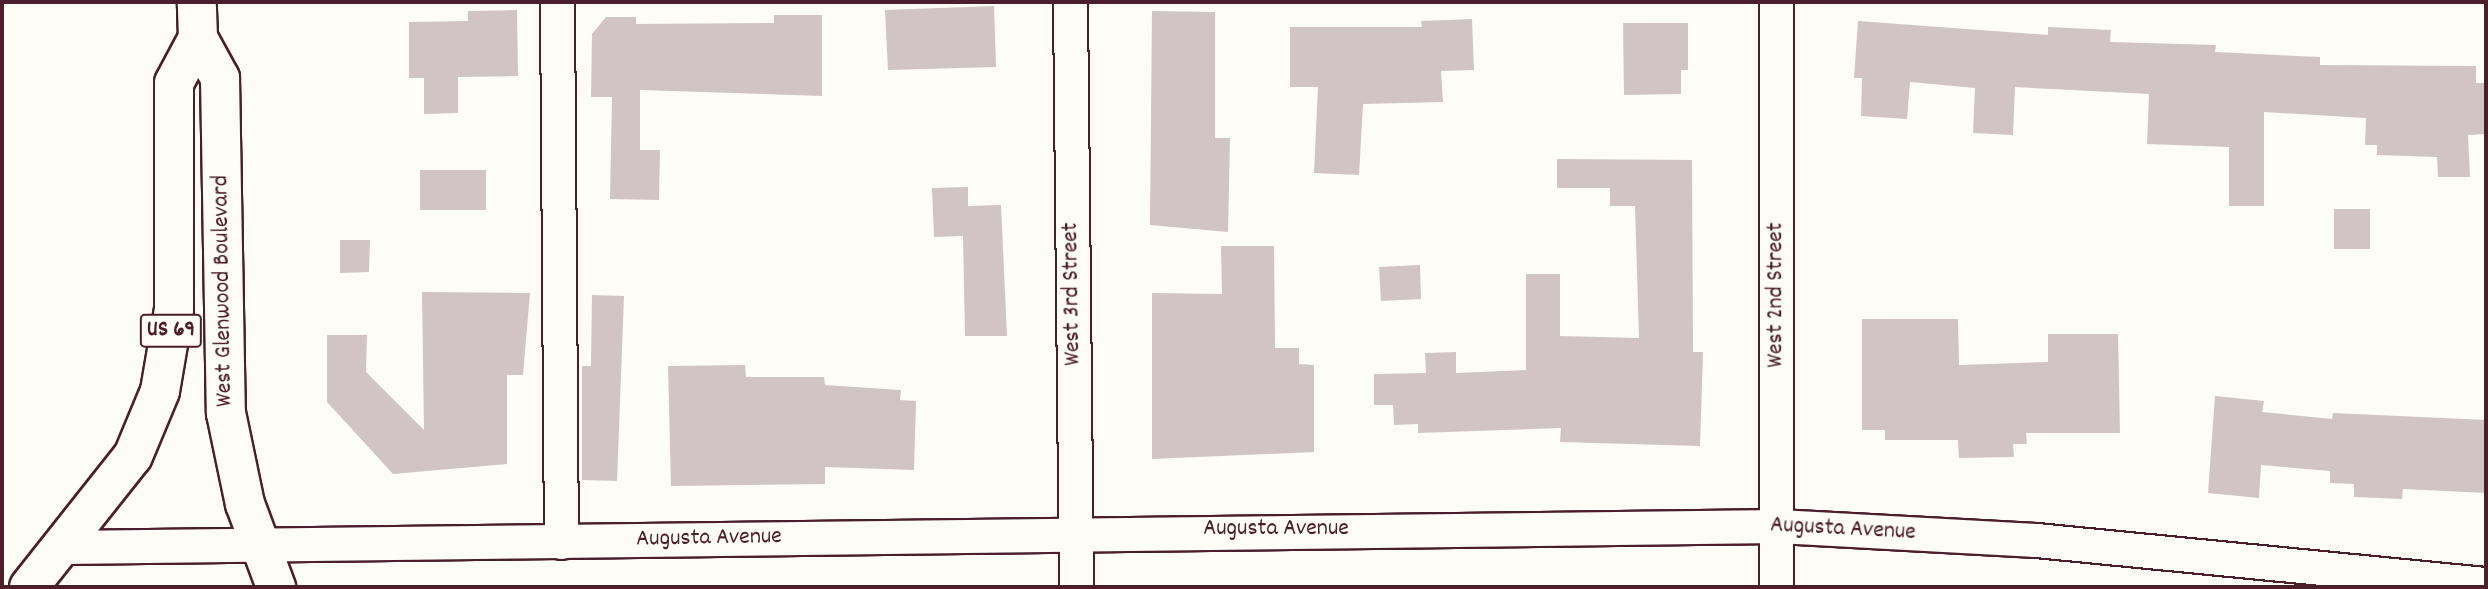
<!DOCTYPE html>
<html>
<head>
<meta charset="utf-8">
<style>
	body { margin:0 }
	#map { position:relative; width:2488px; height:589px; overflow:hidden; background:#fdfcf7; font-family:Dekko,sans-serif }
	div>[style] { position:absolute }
	.building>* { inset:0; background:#d0c5c4 }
	.roads { filter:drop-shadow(2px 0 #4a1f2b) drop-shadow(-2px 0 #4a1f2b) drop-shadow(0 2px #4a1f2b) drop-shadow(0 -2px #4a1f2b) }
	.street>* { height:33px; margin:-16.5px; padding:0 16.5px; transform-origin:16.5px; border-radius:16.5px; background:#fdfcf7 }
	.primary>* { height:38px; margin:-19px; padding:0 19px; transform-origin:19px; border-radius:19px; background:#fdfcf7 }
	span { translate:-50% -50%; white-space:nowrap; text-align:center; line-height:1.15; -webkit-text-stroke:5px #fdfcf7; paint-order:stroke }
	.shield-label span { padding:2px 5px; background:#fdfcf7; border:2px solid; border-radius:5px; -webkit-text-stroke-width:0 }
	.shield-label { font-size:23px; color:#4a1f2b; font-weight:700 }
	.street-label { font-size:24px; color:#4a1f2b }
	.frame { position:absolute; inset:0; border:4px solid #4a1f2b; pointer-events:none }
</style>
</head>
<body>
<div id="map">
	<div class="building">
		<div style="clip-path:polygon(994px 6px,996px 67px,888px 70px,885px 10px)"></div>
		<div style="clip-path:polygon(517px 10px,518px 76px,458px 77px,458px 113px,424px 114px,424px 78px,409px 78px,409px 22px,468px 21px,468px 11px)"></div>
		<div style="clip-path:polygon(1152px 11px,1215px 12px,1215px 138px,1230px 138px,1228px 232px,1150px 225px)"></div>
		<div style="clip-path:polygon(774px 15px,822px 15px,822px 96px,640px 90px,640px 150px,660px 150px,659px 200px,610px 199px,612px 97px,591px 97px,592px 34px,606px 17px,636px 17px,636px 24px,774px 23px)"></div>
		<div style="clip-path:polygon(1472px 19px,1474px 70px,1441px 71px,1443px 102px,1363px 104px,1359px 175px,1314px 173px,1318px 87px,1290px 87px,1290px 27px,1422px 27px,1421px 21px)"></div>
		<div style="clip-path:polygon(1858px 21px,2048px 35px,2048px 27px,2111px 30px,2110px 42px,2216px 45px,2215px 52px,2320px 57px,2320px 65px,2476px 66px,2476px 83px,2486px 83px,2486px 134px,2468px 135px,2470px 177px,2438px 177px,2437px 157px,2377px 155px,2377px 145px,2365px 145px,2366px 118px,2264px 112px,2264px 206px,2229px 206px,2229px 147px,2147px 144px,2149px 94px,2015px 87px,2013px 135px,1973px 133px,1975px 88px,1910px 82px,1907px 119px,1861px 116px,1862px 78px,1854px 78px)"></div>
		<div style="clip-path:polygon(1623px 23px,1688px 23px,1688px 70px,1681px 70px,1681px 94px,1624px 95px)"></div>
		<div style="clip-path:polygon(1557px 159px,1692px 160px,1693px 352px,1703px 352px,1700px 446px,1560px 442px,1561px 428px,1418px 433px,1418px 424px,1394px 425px,1393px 405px,1374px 405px,1374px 374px,1426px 373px,1425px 353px,1456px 352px,1456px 373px,1526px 370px,1526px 274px,1560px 274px,1560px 336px,1639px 338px,1635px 206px,1610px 206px,1610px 188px,1557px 188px)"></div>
		<div style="clip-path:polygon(420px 170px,486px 170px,486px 210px,420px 210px)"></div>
		<div style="clip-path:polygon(968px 187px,968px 206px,1001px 205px,1007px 336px,965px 336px,963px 236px,934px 237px,932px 188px)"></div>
		<div style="clip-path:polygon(2334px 209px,2370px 209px,2370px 249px,2334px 249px)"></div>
		<div style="clip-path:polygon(340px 240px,370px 240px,369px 272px,340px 273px)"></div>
		<div style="clip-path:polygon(1221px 246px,1274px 246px,1275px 348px,1299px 348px,1299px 364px,1314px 365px,1314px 452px,1152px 459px,1152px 293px,1222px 294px)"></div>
		<div style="clip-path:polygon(1420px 265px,1421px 299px,1381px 301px,1379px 267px)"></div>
		<div style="clip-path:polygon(422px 292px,530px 293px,523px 375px,507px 375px,507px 464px,393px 474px,327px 402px,327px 335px,367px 335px,366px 372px,424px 430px)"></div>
		<div style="clip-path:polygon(592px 295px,624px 296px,617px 481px,582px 480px,582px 366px,591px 366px)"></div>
		<div style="clip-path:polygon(1862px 319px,1958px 319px,1959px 365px,2048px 362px,2048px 334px,2118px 334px,2120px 433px,2026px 433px,2027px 444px,2013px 444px,2014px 457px,1959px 458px,1958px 440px,1885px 440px,1885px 430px,1862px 430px)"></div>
		<div style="clip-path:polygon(745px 365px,746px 377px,824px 377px,825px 385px,901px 390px,900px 400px,916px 401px,914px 470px,825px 467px,825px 484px,671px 486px,668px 366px)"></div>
		<div style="clip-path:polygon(2215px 396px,2264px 401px,2262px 412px,2332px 419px,2333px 413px,2486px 420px,2486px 493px,2403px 489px,2402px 499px,2354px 497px,2354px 484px,2330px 483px,2330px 471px,2261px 465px,2259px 498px,2208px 493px)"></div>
	</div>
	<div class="roads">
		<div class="street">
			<div style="left:557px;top:2px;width:540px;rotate:89.58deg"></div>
			<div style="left:1070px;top:2px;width:585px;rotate:89.41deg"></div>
			<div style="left:1776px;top:2px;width:585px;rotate:90deg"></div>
			<div style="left:64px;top:547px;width:1714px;rotate:-0.7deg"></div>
			<div style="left:1778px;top:526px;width:258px;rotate:3.1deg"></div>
			<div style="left:2036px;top:540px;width:452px;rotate:5.6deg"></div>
		</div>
		<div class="primary">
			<div style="left:198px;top:38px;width:46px;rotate:61.2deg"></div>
			<div style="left:220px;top:78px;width:335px;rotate:89deg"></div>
			<div style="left:226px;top:413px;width:93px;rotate:78.2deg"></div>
			<div style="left:245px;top:504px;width:89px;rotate:69.5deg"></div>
			<div style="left:29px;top:587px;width:167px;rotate:-51.6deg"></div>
			<div style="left:133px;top:456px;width:70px;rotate:-67.4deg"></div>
			<div style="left:160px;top:391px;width:83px;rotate:-80.3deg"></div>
			<div style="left:174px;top:309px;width:226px;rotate:-90deg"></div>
			<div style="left:174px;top:83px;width:51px;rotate:-61.9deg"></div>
			<div style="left:198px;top:38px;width:36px;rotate:-92deg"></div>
		</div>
	</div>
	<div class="shield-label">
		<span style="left:171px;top:331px">US 69</span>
	</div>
	<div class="street-label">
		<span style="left:224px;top:291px;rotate:-91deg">West Glenwood Boulevard</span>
		<span style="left:1073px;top:294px;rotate:-91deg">West 3rd Street</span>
		<span style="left:1777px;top:295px;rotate:-90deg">West 2nd Street</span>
		<span style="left:1276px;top:530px">Augusta Avenue</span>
		<span style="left:1843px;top:530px;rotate:3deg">Augusta Avenue</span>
		<span style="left:709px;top:539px;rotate:-1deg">Augusta Avenue</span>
	</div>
	<div class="frame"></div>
</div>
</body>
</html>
